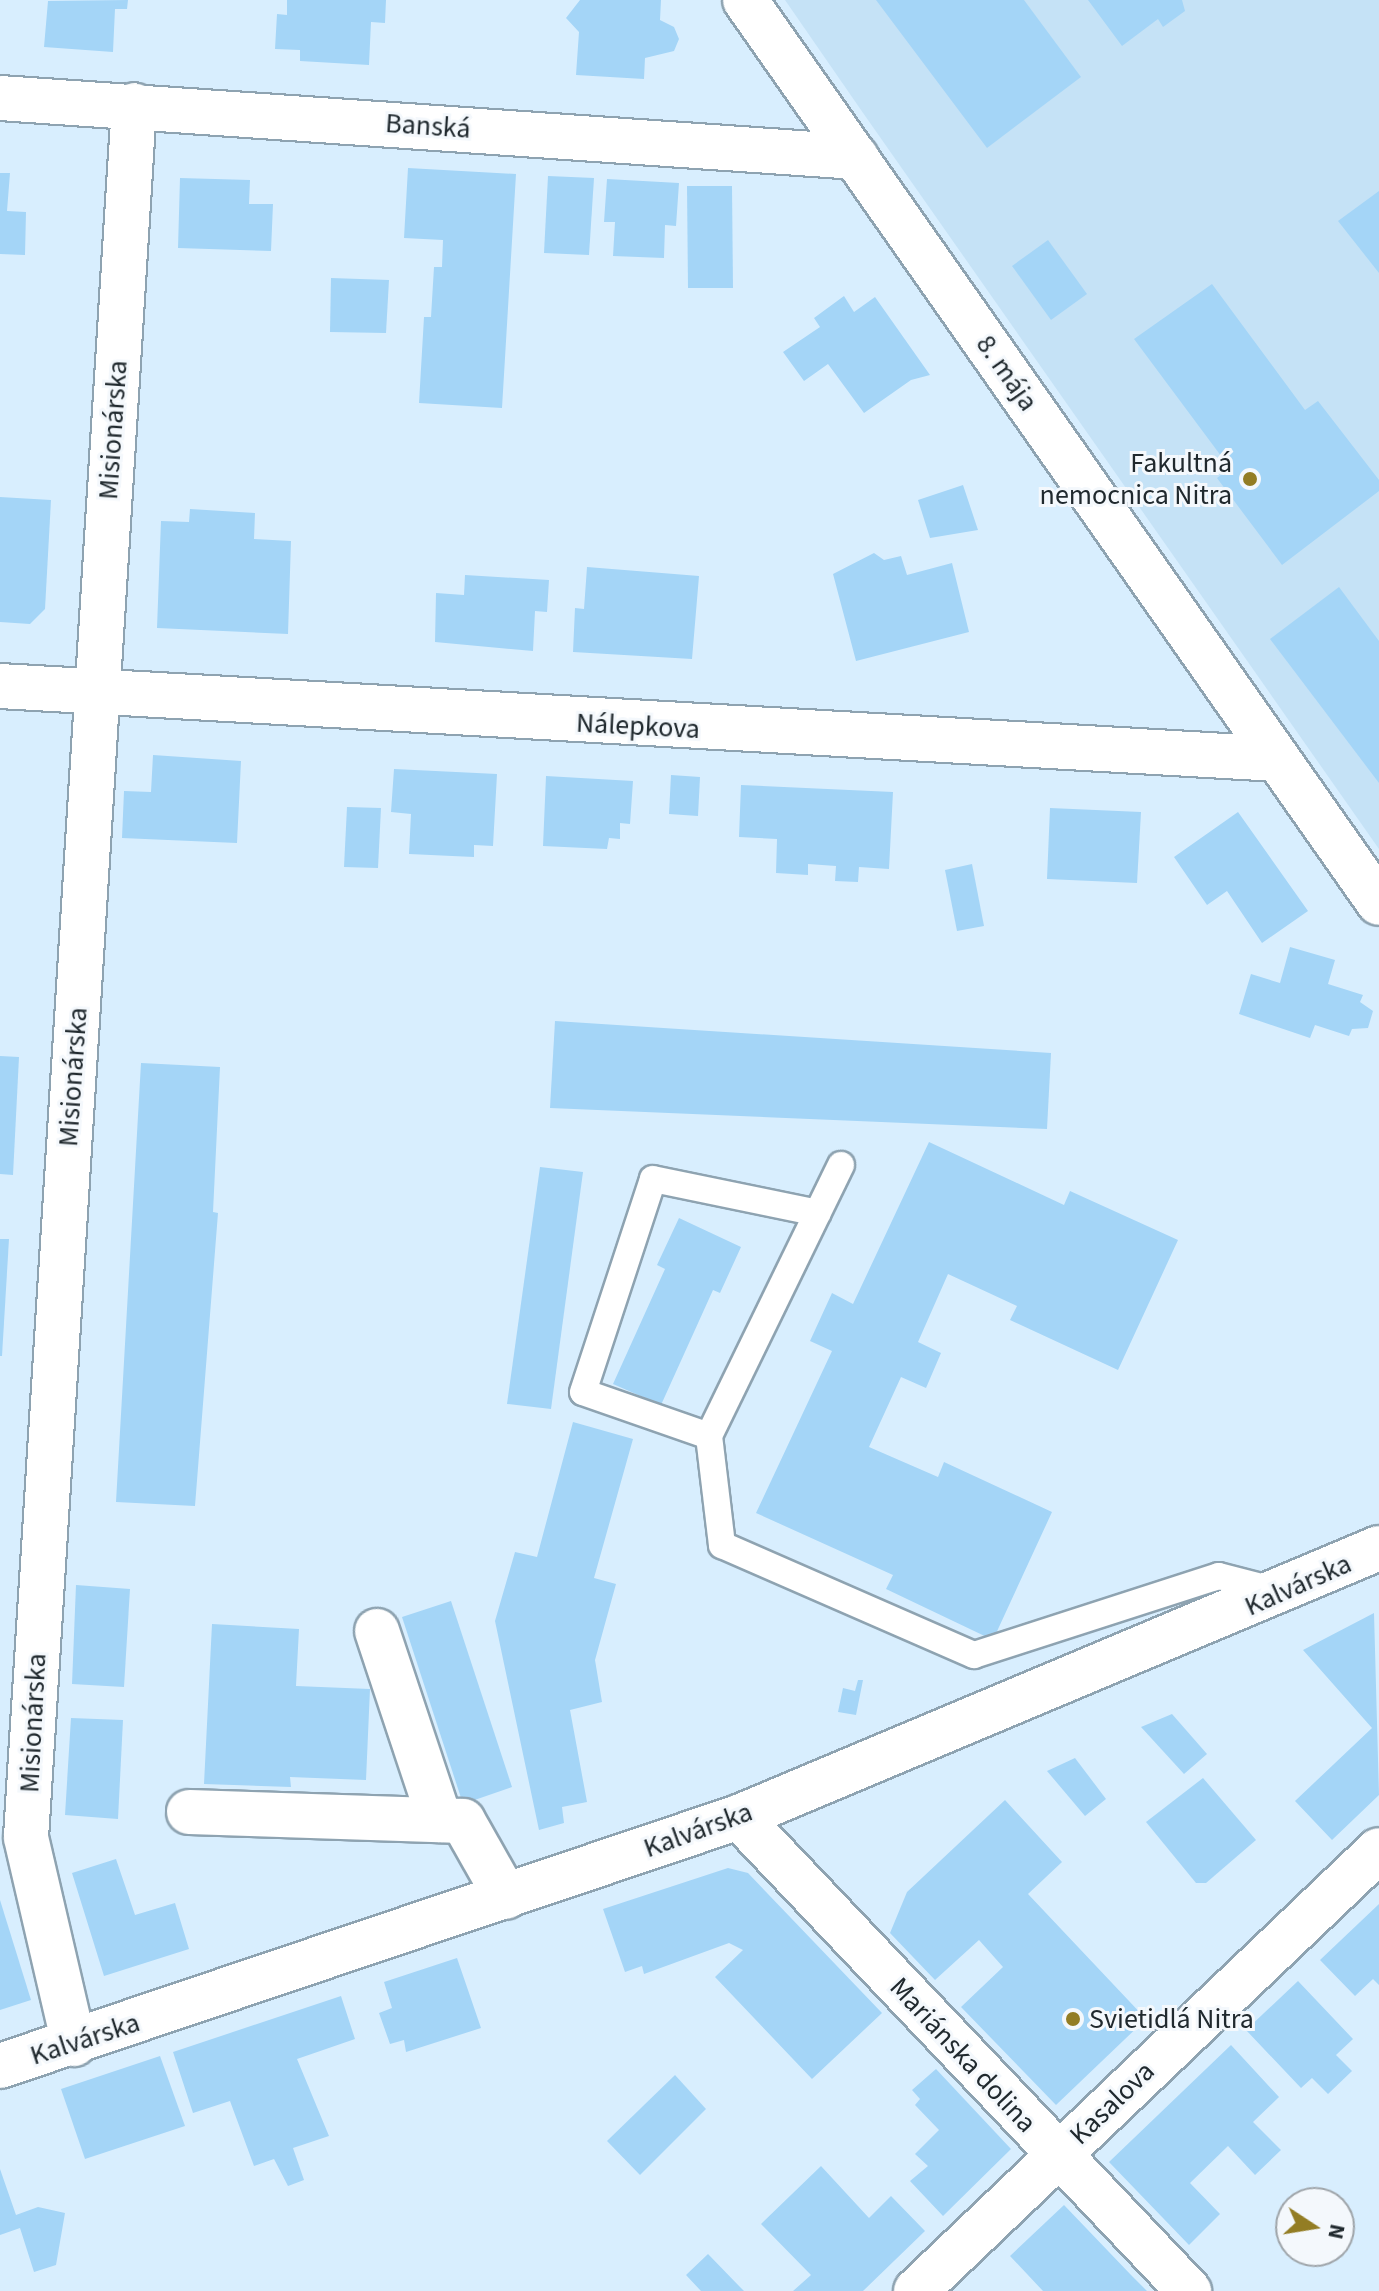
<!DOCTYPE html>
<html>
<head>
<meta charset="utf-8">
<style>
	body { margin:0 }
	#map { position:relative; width:1379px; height:2291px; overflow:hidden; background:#d8eefe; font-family:"Source Sans 3",sans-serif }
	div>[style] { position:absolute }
	.built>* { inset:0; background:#c5e2f6 }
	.building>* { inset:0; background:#a4d5f7 }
	.roads { filter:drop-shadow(2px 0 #8ea3b1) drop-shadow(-2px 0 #8ea3b1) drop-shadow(0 2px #8ea3b1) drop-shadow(0 -2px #8ea3b1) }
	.service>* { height:26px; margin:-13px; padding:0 13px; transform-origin:13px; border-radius:13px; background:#fff }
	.minor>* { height:44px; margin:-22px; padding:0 22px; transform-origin:22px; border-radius:22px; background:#fff }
	.dots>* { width:22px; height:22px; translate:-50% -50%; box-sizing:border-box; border:4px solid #f4f8fc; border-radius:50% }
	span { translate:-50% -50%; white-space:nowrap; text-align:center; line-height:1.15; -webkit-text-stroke:6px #f4f8fc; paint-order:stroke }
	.street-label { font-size:28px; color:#20292e }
	.poi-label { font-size:28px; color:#20292e }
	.right { translate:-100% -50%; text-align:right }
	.left { translate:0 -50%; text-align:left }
	.north { position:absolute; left:1275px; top:2187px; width:80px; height:80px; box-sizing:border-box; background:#f4f8fc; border:2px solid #9fa5aa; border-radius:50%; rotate:102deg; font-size:22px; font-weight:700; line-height:32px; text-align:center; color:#20292e }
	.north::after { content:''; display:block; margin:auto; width:28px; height:36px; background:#937d24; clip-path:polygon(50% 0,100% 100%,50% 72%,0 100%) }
</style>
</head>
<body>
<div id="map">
	<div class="built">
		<div style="clip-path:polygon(785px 0,1379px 0,1379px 849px,861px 110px)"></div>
	</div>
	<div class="building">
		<div style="clip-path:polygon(128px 0,127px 9px,115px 9px,113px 52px,44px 47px,48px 1px)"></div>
		<div style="clip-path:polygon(287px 0,386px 0,385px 23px,371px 22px,369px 65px,300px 61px,300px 50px,275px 49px,277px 14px,287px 15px)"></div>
		<div style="clip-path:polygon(580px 0,661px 0,660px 20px,674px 27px,679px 39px,674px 51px,645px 58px,644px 79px,576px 75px,579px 32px,566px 18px)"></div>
		<div style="clip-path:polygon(876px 0,1024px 0,1081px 77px,987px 148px)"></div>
		<div style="clip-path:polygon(1088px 0,1182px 0,1185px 11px,1163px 27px,1158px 19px,1122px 46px)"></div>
		<div style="clip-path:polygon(408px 168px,516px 174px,502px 408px,419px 403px,424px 317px,431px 317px,434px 267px,442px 267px,443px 240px,404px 238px)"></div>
		<div style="clip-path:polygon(0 173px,10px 173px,7px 211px,26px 212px,25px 255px,0 254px)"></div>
		<div style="clip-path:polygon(548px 176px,594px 178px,589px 255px,544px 253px)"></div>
		<div style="clip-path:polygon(180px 178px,250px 180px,249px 204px,273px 204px,271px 251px,178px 248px)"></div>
		<div style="clip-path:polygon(607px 179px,679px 183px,676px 226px,665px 225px,664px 258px,613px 256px,615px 222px,604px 222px)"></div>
		<div style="clip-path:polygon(687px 186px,732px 186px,733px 288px,688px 288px)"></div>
		<div style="clip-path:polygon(1379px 191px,1379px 273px,1338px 221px)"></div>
		<div style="clip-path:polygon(1048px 240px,1087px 294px,1051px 320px,1012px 266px)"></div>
		<div style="clip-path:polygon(331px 278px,389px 280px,386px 333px,330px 332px)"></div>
		<div style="clip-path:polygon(1212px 284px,1305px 410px,1318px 401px,1379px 480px,1379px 491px,1282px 565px,1217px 478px,1230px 468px,1134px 339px)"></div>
		<div style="clip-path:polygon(844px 296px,854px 312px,875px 297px,930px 375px,911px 380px,864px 413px,828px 364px,804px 381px,783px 352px,820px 327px,814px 318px)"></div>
		<div style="clip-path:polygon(963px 485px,978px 530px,930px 538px,918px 500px)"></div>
		<div style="clip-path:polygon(0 497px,51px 500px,45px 609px,30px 624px,0 622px)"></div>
		<div style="clip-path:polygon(190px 509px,255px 513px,254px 539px,291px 541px,288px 634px,157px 628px,161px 521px,189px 522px)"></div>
		<div style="clip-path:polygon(874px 553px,884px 560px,901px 556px,907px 575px,952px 563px,969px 632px,856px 661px,833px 574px)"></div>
		<div style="clip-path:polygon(587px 567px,699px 576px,692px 659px,573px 652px,575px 608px,584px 609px)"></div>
		<div style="clip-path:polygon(465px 575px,549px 580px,547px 612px,535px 611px,533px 651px,435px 642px,436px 593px,464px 595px)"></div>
		<div style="clip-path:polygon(1339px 587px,1379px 641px,1379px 783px,1270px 639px)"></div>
		<div style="clip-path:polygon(153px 755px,241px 761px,237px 843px,122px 838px,124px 791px,151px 792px)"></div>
		<div style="clip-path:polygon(394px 769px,497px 774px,493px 846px,474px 845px,474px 857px,409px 854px,411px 814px,391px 812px)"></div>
		<div style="clip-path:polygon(671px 775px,700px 777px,698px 816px,669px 814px)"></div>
		<div style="clip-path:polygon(546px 776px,633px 781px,630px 824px,620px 823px,620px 839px,609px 838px,607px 849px,543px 846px)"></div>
		<div style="clip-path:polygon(741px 785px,893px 792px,889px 869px,859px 867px,858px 882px,835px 881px,836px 866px,808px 864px,808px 875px,776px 873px,777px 839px,739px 837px)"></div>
		<div style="clip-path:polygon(347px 807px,381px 808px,378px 868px,344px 867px)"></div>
		<div style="clip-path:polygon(1050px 808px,1141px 812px,1137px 883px,1047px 879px)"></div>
		<div style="clip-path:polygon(1238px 812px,1308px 911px,1262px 943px,1227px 891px,1207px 905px,1174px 857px)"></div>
		<div style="clip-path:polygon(972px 864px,984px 926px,957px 931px,945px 870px)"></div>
		<div style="clip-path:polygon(1290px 947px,1335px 960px,1328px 984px,1363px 995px,1360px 1002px,1373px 1011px,1368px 1028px,1352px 1029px,1349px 1036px,1315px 1025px,1310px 1038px,1239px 1014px,1251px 974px,1280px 983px)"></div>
		<div style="clip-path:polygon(555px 1021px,1051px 1053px,1047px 1129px,550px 1108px)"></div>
		<div style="clip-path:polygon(0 1056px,19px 1057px,13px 1175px,0 1174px)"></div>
		<div style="clip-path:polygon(141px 1063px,220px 1067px,213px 1212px,218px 1213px,195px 1506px,116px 1502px)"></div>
		<div style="clip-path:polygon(929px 1142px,1064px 1205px,1070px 1191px,1178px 1240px,1118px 1370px,1010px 1320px,1017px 1306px,948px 1274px,918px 1342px,941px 1353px,926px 1388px,901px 1377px,869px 1447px,938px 1477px,944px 1462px,1052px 1512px,993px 1640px,886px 1589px,893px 1575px,756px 1513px,832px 1351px,810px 1341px,832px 1293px,853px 1304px)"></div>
		<div style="clip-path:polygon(540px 1167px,583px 1172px,551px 1409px,507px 1404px)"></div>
		<div style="clip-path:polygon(679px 1218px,741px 1247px,720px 1293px,713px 1290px,661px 1405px,613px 1384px,665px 1269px,657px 1265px)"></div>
		<div style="clip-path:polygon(0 1239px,9px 1239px,2px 1356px,0 1356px)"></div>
		<div style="clip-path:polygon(573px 1422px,633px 1439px,594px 1578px,616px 1584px,595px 1660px,602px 1702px,570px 1710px,587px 1802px,562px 1807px,564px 1823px,539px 1830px,495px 1621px,515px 1552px,537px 1557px)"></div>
		<div style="clip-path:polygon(76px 1585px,130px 1589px,124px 1687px,72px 1684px)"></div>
		<div style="clip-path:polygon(451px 1601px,512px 1787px,463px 1804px,402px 1617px)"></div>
		<div style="clip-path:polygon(1374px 1613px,1379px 1795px,1332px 1840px,1295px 1801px,1372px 1728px,1303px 1650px)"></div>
		<div style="clip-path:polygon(212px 1624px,299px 1629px,296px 1686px,370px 1689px,366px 1780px,290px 1777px,291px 1787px,204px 1784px)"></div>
		<div style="clip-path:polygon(858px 1680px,863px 1680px,856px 1715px,838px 1712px,843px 1688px,855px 1691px)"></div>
		<div style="clip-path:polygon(1172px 1714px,1207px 1754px,1184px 1774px,1141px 1727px)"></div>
		<div style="clip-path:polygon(71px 1718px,123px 1720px,118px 1819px,65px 1815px)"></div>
		<div style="clip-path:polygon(1075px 1758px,1106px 1799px,1085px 1816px,1047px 1771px)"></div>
		<div style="clip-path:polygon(1203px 1778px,1256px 1840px,1206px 1883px,1196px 1883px,1146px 1822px)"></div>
		<div style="clip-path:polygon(1005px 1800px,1062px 1862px,1028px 1894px,1146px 2019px,1056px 2105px,961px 2007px,1003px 1967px,979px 1940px,935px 1980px,890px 1933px,907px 1892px)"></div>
		<div style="clip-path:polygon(116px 1859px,135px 1915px,175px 1903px,189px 1949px,104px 1976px,72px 1873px)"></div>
		<div style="clip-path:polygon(728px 1868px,748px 1873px,882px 2013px,812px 2079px,715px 1977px,743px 1950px,729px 1943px,644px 1974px,642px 1966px,625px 1972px,603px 1909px)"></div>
		<div style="clip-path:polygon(0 1900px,31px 2000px,0 2010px)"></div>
		<div style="clip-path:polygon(1379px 1904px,1379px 1985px,1373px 1979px,1355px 1996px,1320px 1960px)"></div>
		<div style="clip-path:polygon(457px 1958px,481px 2028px,406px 2052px,404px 2040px,390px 2044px,379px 2013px,392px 2008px,384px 1982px)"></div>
		<div style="clip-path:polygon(1298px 1981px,1353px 2039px,1336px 2055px,1352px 2071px,1328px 2094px,1312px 2078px,1301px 2088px,1246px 2030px)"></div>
		<div style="clip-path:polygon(341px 1996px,355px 2039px,297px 2059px,329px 2136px,293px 2148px,304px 2180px,288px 2186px,274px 2159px,254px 2166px,230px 2101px,193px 2113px,173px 2052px)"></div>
		<div style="clip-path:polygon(1231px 2045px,1279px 2097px,1253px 2122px,1281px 2150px,1255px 2175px,1228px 2146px,1190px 2183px,1220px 2214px,1189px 2245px,1109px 2162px)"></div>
		<div style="clip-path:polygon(160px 2056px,185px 2126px,85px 2159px,61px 2089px)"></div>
		<div style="clip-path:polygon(936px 2069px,1011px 2149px,943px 2216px,910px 2181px,928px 2166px,915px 2154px,939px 2130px,915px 2105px,920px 2099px,912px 2090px)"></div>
		<div style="clip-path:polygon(675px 2075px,706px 2109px,640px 2175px,607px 2141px)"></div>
		<div style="clip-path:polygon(821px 2166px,869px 2218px,891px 2196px,925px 2231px,863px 2291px,793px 2291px,811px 2275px,761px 2224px)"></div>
		<div style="clip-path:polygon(0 2169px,16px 2215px,38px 2207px,65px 2213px,56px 2265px,34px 2272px,20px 2228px,0 2235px)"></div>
		<div style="clip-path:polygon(1064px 2205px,1131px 2275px,1147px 2291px,1043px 2291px,1010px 2256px)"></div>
		<div style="clip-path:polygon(708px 2254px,740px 2287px,744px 2291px,701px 2291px,686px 2275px)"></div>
	</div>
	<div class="roads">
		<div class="service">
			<div style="left:841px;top:1165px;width:301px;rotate:116deg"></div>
			<div style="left:709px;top:1436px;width:110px;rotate:83.2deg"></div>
			<div style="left:722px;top:1545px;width:275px;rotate:23.6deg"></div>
			<div style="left:974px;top:1655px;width:257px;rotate:-17.9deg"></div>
			<div style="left:1219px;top:1576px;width:60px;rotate:14.5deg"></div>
			<div style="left:709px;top:1436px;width:133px;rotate:-160.8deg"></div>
			<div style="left:583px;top:1392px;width:224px;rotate:-71.8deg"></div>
			<div style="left:653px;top:1179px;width:168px;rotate:11.6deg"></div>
		</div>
		<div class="minor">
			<div style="left:745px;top:0;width:1103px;rotate:54.93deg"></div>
			<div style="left:0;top:98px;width:858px;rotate:3.94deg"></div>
			<div style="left:0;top:686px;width:1279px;rotate:3.27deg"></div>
			<div style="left:377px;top:1631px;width:199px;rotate:71.6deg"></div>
			<div style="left:189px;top:1812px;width:274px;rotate:1.9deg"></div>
			<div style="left:463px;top:1821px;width:87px;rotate:60.5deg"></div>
			<div style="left:739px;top:1817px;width:654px;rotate:46.49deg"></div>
			<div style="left:74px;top:2044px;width:212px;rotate:-103.1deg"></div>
			<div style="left:26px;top:1837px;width:1735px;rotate:-86.43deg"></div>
			<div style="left:0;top:2066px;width:780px;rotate:-18.62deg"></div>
			<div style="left:739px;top:1817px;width:694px;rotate:-22.8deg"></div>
			<div style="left:916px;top:2291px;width:639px;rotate:-43.61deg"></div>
		</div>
	</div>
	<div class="dots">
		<div style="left:1250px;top:479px;background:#937d24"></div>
		<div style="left:1073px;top:2019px;background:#937d24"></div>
	</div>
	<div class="street-label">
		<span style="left:428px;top:126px;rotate:4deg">Banská</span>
		<span style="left:1007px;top:373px;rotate:55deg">8. mája</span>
		<span style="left:113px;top:430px;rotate:-86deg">Misionárska</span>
		<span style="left:638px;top:726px;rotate:3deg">Nálepkova</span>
		<span style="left:73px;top:1077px;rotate:-86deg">Misionárska</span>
		<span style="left:1298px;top:1585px;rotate:-24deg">Kalvárska</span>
		<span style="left:33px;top:1723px;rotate:-87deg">Misionárska</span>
		<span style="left:698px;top:1830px;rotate:-20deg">Kalvárska</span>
		<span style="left:85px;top:2039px;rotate:-18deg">Kalvárska</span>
		<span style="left:963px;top:2055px;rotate:47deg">Mariánska dolina</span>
		<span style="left:1112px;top:2103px;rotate:-44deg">Kasalova</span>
	</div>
	<div class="poi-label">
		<span class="right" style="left:1232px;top:479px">Fakultná<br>nemocnica Nitra</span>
		<span class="left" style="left:1089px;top:2019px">Svietidlá Nitra</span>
	</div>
	<div class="north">N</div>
</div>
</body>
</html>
